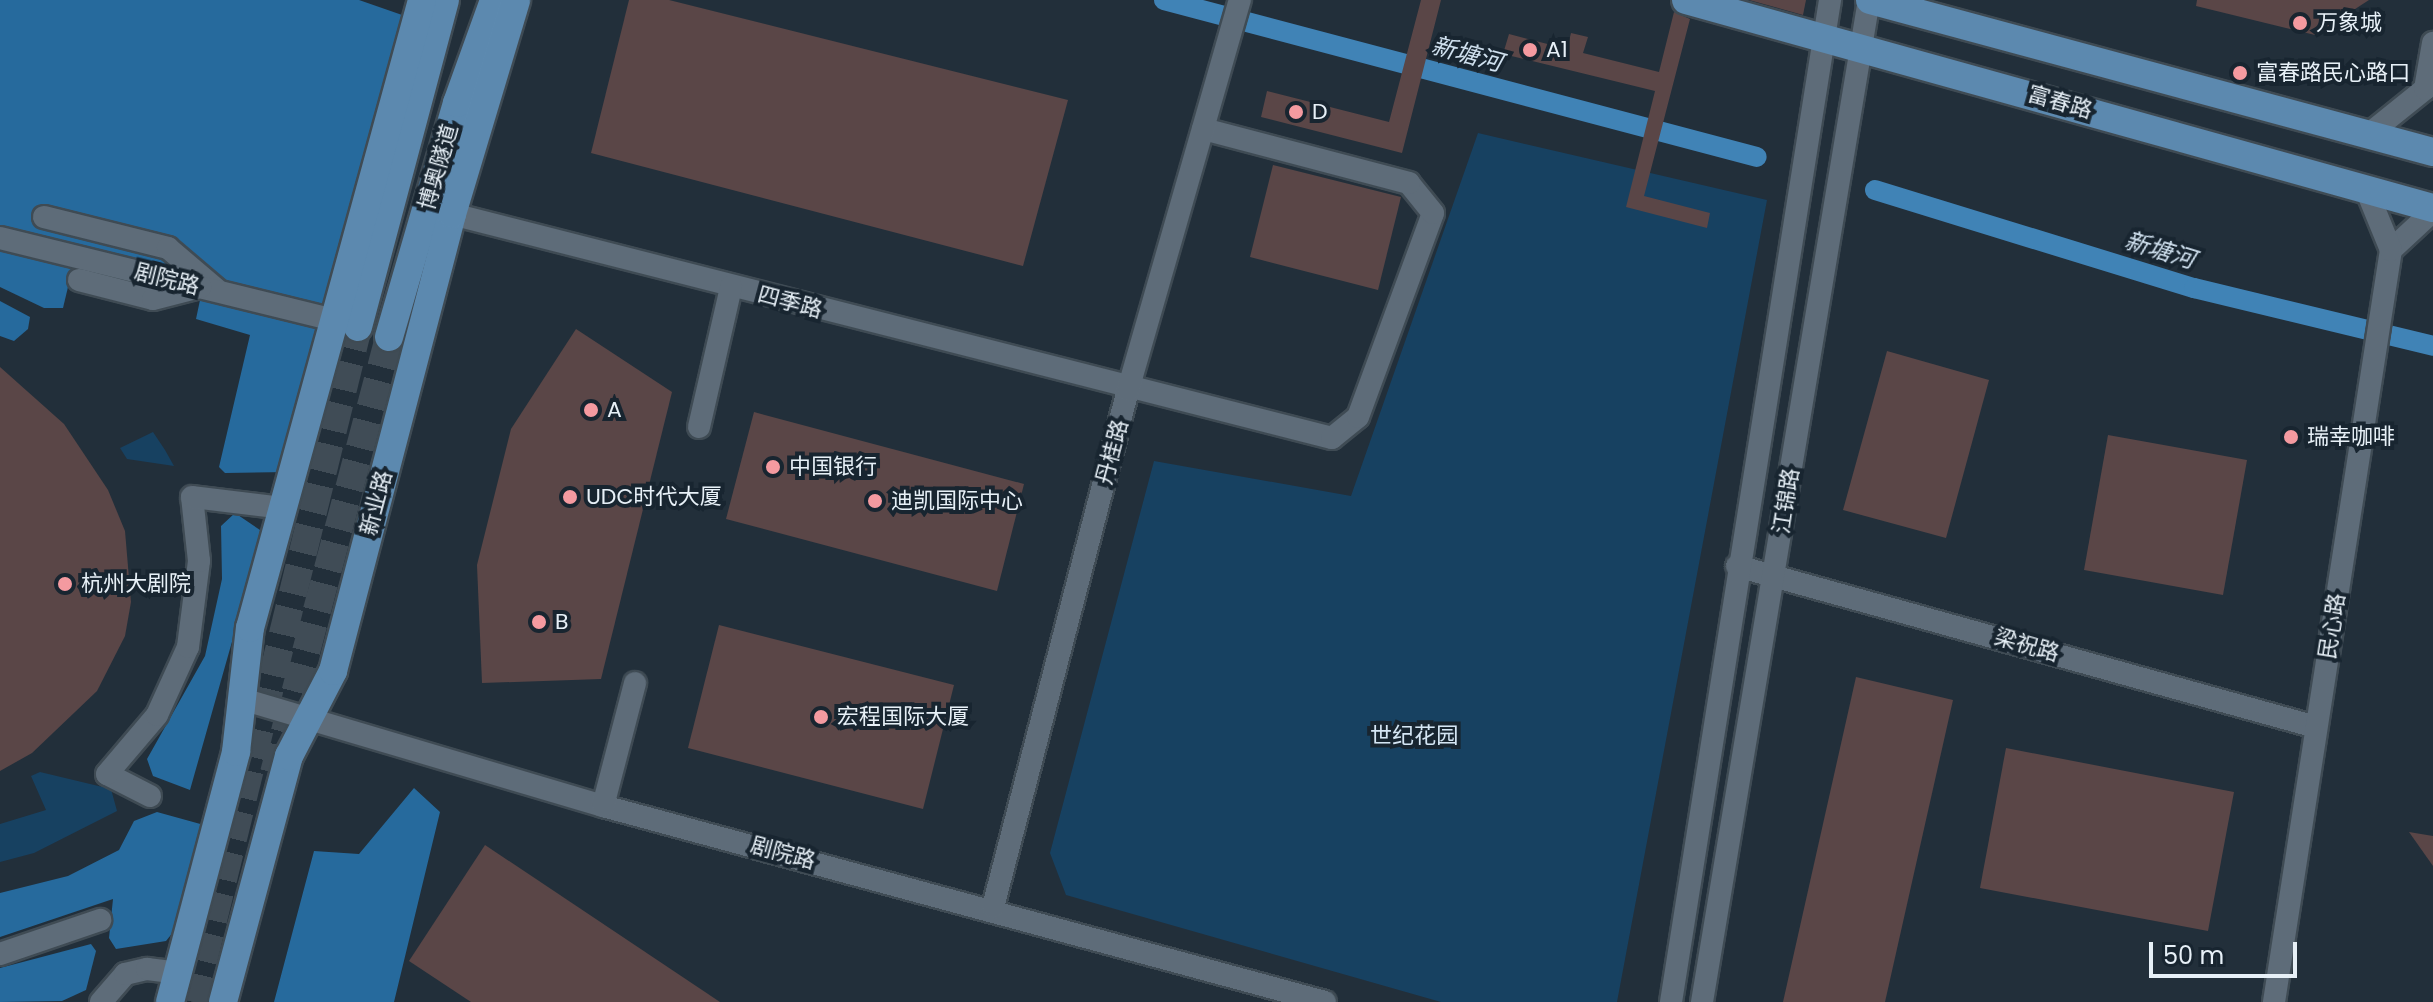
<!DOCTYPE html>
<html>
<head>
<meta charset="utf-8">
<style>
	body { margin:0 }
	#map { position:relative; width:2433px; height:1002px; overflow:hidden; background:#222f3a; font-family:Poppins,"Noto Sans SC",sans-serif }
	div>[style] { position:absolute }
	.green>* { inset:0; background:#174161 }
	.forest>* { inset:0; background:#266a9d }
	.canal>* { height:20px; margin:-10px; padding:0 10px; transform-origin:10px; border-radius:10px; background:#4083b6 }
	.building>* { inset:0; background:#5a4647 }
	.major-tunnel>* { height:28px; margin-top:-14px; transform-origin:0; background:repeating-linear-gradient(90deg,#404c56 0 28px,transparent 0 42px) }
	.roads { filter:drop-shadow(2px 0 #3f4b54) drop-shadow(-2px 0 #3f4b54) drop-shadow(0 2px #3f4b54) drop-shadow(0 -2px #3f4b54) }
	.minor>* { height:22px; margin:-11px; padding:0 11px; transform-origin:11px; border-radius:11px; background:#5e6c79 }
	.major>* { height:28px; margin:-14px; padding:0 14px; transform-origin:14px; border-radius:14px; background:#5c89af }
	.dots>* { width:22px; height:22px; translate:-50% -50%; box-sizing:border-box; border:4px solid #182530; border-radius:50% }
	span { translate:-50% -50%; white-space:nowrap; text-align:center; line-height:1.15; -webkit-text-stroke:8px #182530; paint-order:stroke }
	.poi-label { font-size:22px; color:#e7f0f7 }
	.left { translate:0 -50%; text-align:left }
	.street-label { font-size:22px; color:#e7f0f7 }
	.park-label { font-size:22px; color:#d5e6f4 }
	.water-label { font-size:24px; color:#d0e1ef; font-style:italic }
	.scale { position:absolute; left:2149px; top:942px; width:148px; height:36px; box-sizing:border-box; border:4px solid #e7f0f7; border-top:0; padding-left:10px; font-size:24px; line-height:28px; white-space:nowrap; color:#e7f0f7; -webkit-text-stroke:6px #182530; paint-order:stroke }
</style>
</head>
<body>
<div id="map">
	<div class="green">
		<div style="clip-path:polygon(1478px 133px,1767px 200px,1617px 1002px,1441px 1002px,1066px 895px,1050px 853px,1154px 461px,1351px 496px)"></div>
		<div style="clip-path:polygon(153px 432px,165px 450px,174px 466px,127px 459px,120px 448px)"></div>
		<div style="clip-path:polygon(40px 772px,111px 789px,117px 811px,34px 853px,0 862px,0 824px,46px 810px,31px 776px)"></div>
	</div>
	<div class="forest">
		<div style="clip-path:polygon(0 0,359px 0,405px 16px,325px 308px,0 227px)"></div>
		<div style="clip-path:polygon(0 248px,73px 266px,63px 308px,44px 308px,0 287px)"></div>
		<div style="clip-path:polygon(200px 300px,321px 330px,288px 472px,225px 473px,219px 467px,250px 335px,196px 319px)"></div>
		<div style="clip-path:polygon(0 301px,30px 317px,28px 329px,14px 341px,0 336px)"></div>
		<div style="clip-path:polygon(235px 513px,260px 530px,258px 550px,190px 790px,153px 776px,147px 759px,205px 656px,222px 579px,221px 526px)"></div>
		<div style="clip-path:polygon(414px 788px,440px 812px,394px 1002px,274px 1002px,314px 851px,359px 854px)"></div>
		<div style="clip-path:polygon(157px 812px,204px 825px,174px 931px,166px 941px,116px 949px,109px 938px,113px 899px,0 937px,0 893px,68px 876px,119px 850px,134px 821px)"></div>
		<div style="clip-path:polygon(91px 944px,96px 951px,86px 990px,62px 1001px,0 1002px,0 968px)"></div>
	</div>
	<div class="canal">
		<div style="left:1164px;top:0;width:613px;rotate:14.83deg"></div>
		<div style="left:1875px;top:190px;width:334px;rotate:17.1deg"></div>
		<div style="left:2194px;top:288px;width:246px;rotate:13.6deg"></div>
	</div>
	<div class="building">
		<div style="clip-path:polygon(629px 0,669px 0,1068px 100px,1023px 266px,591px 153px)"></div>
		<div style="clip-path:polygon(1421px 0,1441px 0,1402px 153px,1261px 117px,1267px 91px,1389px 122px)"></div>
		<div style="clip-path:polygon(1749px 0,1806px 0,1803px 15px)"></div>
		<div style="clip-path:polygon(2197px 0,2369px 0,2315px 35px,2196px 6px)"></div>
		<div style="clip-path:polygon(1674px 12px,1690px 19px,1644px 196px,1710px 213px,1707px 228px,1626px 207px,1655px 91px,1503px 54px,1509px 34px,1567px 49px,1571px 33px,1588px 37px,1583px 53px,1659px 72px)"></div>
		<div style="clip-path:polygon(1273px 165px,1401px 197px,1378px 290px,1250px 257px)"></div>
		<div style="clip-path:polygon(576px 329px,672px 392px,601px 679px,482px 683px,477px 565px,511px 429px)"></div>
		<div style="clip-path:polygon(1887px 351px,1989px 380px,1946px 538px,1843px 510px)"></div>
		<div style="clip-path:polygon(0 367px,64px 424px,108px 490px,125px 531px,131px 602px,125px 636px,97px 691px,32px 753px,0 771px)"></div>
		<div style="clip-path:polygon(754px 412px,1024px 484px,997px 591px,726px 519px)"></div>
		<div style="clip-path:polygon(2108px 435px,2247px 460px,2223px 595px,2084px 570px)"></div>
		<div style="clip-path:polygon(719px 625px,954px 685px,923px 809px,688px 748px)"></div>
		<div style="clip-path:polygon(1856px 677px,1953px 700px,1885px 1002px,1783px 1002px)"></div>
		<div style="clip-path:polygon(2006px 748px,2234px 792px,2208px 931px,1980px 888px)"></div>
		<div style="clip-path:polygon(2409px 832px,2433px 836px,2433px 866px)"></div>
		<div style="clip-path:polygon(485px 845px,720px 1002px,471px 1002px,409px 961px)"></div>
	</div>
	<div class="major-tunnel">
		<div style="left:274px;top:773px;width:451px;rotate:-75.2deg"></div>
		<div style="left:193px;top:1002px;width:695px;rotate:-76.26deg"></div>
	</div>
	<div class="roads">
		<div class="minor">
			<div style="left:2369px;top:134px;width:72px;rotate:-38.8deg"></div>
			<div style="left:2425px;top:89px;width:47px;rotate:-80.1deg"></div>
			<div style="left:452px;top:214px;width:908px;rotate:14.28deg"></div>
			<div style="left:1332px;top:438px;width:33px;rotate:-39deg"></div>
			<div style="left:1358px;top:417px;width:217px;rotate:-69.8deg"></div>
			<div style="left:1433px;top:213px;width:38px;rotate:-129deg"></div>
			<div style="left:1409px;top:183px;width:213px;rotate:-165.3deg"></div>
			<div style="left:44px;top:217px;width:128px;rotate:14deg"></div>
			<div style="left:168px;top:248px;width:63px;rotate:40.5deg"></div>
			<div style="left:0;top:238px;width:344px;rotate:13.8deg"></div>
			<div style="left:2391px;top:250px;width:57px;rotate:-42.9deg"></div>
			<div style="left:79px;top:280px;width:76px;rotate:14.4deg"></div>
			<div style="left:153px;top:299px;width:49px;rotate:-14.3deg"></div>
			<div style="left:699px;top:427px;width:144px;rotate:-77.1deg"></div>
			<div style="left:1737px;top:566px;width:601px;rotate:15.54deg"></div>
			<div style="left:242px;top:699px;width:377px;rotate:16.5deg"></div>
			<div style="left:603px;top:806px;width:748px;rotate:15.19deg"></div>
			<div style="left:150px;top:796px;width:48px;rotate:-152.9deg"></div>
			<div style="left:107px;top:774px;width:77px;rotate:-49.7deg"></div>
			<div style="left:157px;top:715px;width:75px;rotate:-65.5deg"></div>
			<div style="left:188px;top:647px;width:87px;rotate:-82.7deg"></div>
			<div style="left:199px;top:561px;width:64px;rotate:-96.2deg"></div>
			<div style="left:192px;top:497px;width:92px;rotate:6.9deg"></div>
			<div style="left:603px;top:806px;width:127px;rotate:-75.4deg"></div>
			<div style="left:993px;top:907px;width:534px;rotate:-75.37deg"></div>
			<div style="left:1128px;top:390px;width:406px;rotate:-74deg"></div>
			<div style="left:0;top:954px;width:106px;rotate:-18.8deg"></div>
			<div style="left:101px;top:1002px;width:37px;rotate:-49deg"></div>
			<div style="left:125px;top:974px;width:23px;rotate:-13deg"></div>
			<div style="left:147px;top:969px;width:31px;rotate:7deg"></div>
			<div style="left:1671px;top:1002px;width:1015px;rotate:-80.98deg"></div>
			<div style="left:1702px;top:1002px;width:1016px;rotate:-80.54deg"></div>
			<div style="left:2274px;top:1002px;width:761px;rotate:-81.16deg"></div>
			<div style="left:2391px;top:250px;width:66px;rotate:-112.3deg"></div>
		</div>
		<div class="major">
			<div style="left:1686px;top:0;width:775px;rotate:15.56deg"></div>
			<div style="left:1870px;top:0;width:583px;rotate:15.11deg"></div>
			<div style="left:358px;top:327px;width:338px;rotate:-75.1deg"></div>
			<div style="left:389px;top:337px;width:244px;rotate:-73.8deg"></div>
			<div style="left:457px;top:103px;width:109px;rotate:-70.2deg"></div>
			<div style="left:170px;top:1002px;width:259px;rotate:-75.2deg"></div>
			<div style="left:236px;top:752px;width:125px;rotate:-83.6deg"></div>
			<div style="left:250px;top:628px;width:651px;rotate:-74.68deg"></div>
			<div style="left:223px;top:1002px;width:255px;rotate:-75deg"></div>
			<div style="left:289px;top:756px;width:96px;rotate:-62.6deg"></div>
			<div style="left:333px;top:671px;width:472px;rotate:-75.4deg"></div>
			<div style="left:452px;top:214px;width:223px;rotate:-73.3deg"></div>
		</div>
	</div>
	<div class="dots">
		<div style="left:2300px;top:23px;background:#f49aa0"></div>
		<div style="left:1530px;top:50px;background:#f49aa0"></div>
		<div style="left:2240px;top:73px;background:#f49aa0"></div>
		<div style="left:1296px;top:112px;background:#f49aa0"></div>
		<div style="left:591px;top:410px;background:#f49aa0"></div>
		<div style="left:2291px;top:437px;background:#f49aa0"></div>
		<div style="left:773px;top:467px;background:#f49aa0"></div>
		<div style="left:570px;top:497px;background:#f49aa0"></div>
		<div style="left:875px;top:501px;background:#f49aa0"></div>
		<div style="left:65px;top:584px;background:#f49aa0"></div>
		<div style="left:539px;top:622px;background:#f49aa0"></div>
		<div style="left:821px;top:717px;background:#f49aa0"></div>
	</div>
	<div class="poi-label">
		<span class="left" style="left:2316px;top:23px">万象城</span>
		<span class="left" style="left:1546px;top:50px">A1</span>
		<span class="left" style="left:2256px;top:73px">富春路民心路口</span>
		<span class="left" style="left:1312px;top:112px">D</span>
		<span class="left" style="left:607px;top:410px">A</span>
		<span class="left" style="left:2307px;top:437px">瑞幸咖啡</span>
		<span class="left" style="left:789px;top:467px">中国银行</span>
		<span class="left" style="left:586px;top:497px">UDC时代大厦</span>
		<span class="left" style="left:891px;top:501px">迪凯国际中心</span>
		<span class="left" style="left:81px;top:584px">杭州大剧院</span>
		<span class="left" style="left:555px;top:622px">B</span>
		<span class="left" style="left:837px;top:717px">宏程国际大厦</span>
	</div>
	<div class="street-label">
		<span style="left:2060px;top:102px;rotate:16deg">富春路</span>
		<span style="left:438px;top:167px;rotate:-74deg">博奥隧道</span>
		<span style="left:167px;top:279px;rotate:14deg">剧院路</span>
		<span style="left:790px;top:302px;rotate:15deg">四季路</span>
		<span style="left:1112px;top:452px;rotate:-75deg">丹桂路</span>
		<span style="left:1786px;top:501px;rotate:-81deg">江锦路</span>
		<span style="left:376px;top:503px;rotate:-75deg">新业路</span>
		<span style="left:2332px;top:626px;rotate:-81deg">民心路</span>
		<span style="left:2027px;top:645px;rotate:16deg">梁祝路</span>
		<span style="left:783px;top:853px;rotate:15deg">剧院路</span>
	</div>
	<div class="park-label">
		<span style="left:1414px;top:736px">世纪花园</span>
	</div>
	<div class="water-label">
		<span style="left:1467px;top:54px;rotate:15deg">新塘河</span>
		<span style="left:2160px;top:250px;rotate:17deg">新塘河</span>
	</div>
	<div class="scale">50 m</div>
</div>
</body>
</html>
